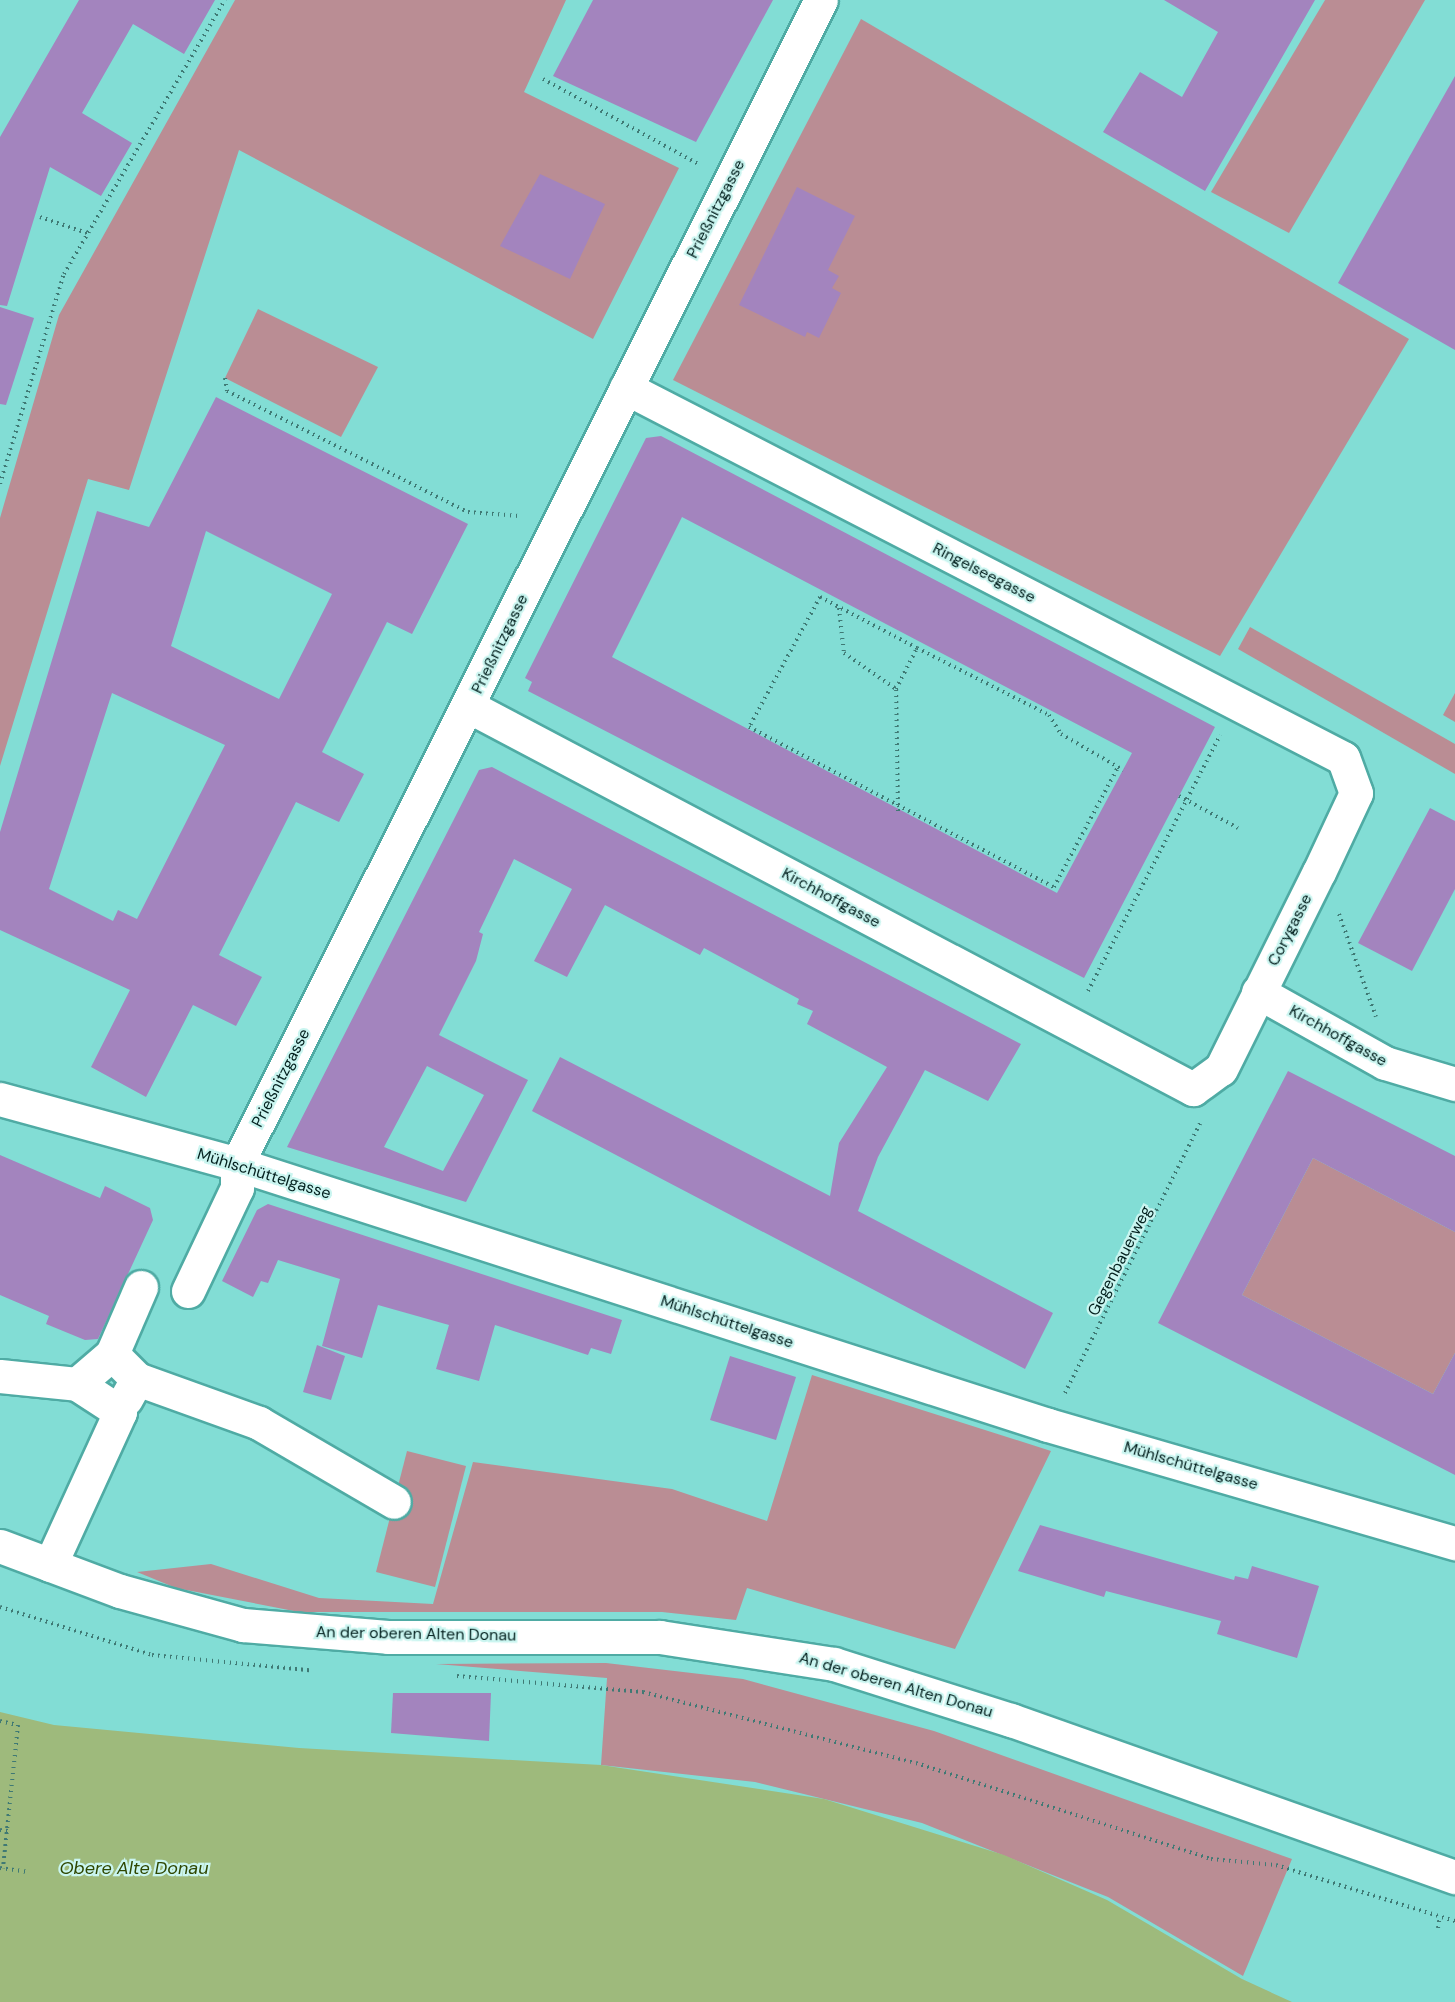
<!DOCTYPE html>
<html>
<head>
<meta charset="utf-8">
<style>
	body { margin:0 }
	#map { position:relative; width:1455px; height:2002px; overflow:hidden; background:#82ddd5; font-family:"DM Sans",sans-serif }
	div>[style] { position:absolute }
	.green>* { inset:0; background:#ba8d94 }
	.water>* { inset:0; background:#9eba7c }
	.building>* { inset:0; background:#a384be }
	.path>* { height:4px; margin-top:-2px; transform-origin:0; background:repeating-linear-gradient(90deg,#3f7974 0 1.5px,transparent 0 6px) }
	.roads { filter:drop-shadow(2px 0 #4faba4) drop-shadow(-2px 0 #4faba4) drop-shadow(0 2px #4faba4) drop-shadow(0 -2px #4faba4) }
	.minor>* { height:33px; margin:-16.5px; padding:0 16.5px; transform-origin:16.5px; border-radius:16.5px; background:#fff }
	span { translate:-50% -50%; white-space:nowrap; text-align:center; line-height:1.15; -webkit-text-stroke:4.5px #caf5f0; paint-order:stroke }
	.street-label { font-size:16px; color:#03201e }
	.water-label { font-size:18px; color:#2e4600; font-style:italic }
</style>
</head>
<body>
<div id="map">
	<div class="green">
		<div style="clip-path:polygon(235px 0,566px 0,524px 92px,679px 168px,593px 339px,239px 150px,129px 490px,88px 479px,0 766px,0 518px,59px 315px)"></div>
		<div style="clip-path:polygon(1325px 0,1425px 0,1289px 233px,1211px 192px)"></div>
		<div style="clip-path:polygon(861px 19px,1409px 339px,1220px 656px,673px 380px)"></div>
		<div style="clip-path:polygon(258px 309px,378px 367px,341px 437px,225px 378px)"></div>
		<div style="clip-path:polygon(1250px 627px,1455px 744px,1455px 774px,1238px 649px)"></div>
		<div style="clip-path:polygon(1455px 693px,1455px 722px,1443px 715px)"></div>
		<div style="clip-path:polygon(1313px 1158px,1455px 1232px,1455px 1353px,1433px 1394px,1242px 1295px)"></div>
		<div style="clip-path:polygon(812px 1375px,1051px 1451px,955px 1649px,747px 1588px,736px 1620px,662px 1612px,299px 1612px,176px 1588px,137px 1572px,211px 1564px,319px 1598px,433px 1604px,473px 1462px,672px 1489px,767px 1521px)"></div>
		<div style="clip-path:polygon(407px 1451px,466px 1466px,435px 1587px,376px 1572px)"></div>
		<div style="clip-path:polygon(606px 1663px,743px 1679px,934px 1731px,1292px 1859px,1243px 1976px,1108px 1897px,922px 1823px,755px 1782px,601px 1765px,607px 1678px,436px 1664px)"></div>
	</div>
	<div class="water">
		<div style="clip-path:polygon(0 1712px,54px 1725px,299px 1748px,601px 1765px,824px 1799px,1004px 1855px,1107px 1900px,1242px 1979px,1292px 2002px,0 2002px)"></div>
	</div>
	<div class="building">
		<div style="clip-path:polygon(79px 0,215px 0,184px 54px,133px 24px,82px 113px,132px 143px,101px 196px,50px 167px,7px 306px,0 305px,0 137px)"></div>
		<div style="clip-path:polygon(593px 0,773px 0,696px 142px,553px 76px)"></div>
		<div style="clip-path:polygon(1164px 0,1315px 0,1205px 191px,1103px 132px,1140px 72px,1182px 97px,1218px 32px)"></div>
		<div style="clip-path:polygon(1455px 76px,1455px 350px,1338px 283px)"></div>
		<div style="clip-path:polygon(540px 174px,605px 204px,570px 279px,500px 246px)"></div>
		<div style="clip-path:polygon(797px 187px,855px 216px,828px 270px,839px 276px,832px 288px,841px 293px,819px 338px,807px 332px,805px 337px,739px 305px)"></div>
		<div style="clip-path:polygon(0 307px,34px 318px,6px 405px,0 404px)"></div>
		<div style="clip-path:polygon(evenodd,216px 397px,468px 524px,412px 634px,387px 622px,322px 752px,364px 774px,339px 822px,296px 802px,219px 955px,262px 977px,236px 1026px,193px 1005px,146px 1097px,91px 1067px,130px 990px,0 930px,0 832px,97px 511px,149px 527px,216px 397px,206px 531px,332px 594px,279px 699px,171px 646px,206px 531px,216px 397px,112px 693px,225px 745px,137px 919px,118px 910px,113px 921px,49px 889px,112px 693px)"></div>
		<div style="clip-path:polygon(evenodd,661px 436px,1215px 727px,1084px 978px,528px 691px,532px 682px,525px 678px,646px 438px,661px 436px,682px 517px,1132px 753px,1057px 893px,612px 657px,682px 517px)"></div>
		<div style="clip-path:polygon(evenodd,492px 767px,1021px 1044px,988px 1101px,925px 1070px,878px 1157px,858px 1211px,1053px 1313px,1025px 1369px,532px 1111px,560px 1057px,830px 1196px,839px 1143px,887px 1067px,807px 1024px,813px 1011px,797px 1004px,799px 999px,704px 948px,700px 955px,605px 905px,567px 977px,534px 961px,572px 889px,514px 859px,479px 932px,483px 934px,476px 961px,439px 1035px,528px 1080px,466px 1202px,287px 1147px,479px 770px,492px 767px,427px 1066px,484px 1095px,443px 1171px,384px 1147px,427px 1066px)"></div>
		<div style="clip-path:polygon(1430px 808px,1455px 821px,1455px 889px,1412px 971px,1358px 943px)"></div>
		<div style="clip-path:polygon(1288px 1071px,1455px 1156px,1455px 1232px,1313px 1158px,1242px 1295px,1433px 1394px,1455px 1353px,1455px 1475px,1158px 1323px)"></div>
		<div style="clip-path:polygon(0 1155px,100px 1198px,105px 1186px,150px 1208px,153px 1220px,98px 1339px,85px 1340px,46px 1324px,49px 1316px,0 1295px)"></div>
		<div style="clip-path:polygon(268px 1204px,622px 1320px,611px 1354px,591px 1348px,588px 1355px,495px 1325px,479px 1381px,436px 1369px,449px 1325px,378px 1305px,362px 1358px,322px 1346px,340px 1279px,278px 1260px,268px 1283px,261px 1281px,253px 1297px,222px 1281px,257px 1210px)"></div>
		<div style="clip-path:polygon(317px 1345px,345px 1356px,331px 1400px,303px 1392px)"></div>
		<div style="clip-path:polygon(730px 1356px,796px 1377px,776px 1440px,710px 1420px)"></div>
		<div style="clip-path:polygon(1040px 1525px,1234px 1580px,1235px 1576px,1248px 1579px,1252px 1566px,1319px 1586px,1297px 1658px,1217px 1634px,1221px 1621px,1106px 1591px,1104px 1597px,1018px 1571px)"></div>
		<div style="clip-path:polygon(393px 1693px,491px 1693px,489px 1741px,391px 1733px)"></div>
	</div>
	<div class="path">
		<div style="left:543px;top:79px;width:177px;rotate:28.7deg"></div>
		<div style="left:40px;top:217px;width:53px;rotate:18.8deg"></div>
		<div style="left:225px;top:378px;width:13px;rotate:81deg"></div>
		<div style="left:227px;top:391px;width:270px;rotate:26.7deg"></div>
		<div style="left:468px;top:512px;width:51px;rotate:4.5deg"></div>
		<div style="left:0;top:484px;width:220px;rotate:-73.1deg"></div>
		<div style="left:64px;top:274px;width:318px;rotate:-59.6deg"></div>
		<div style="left:839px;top:608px;width:45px;rotate:83.7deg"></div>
		<div style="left:844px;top:653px;width:63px;rotate:34.7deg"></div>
		<div style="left:917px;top:648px;width:110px;rotate:-152.3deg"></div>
		<div style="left:820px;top:597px;width:148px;rotate:118.6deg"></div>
		<div style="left:749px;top:727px;width:344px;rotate:27.7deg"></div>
		<div style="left:1054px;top:887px;width:136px;rotate:-61.9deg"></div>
		<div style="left:1179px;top:796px;width:67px;rotate:28.5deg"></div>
		<div style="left:898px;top:811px;width:122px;rotate:-90.9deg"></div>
		<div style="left:896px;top:689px;width:46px;rotate:-62.9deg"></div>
		<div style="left:917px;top:648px;width:148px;rotate:26.9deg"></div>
		<div style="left:1049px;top:715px;width:22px;rotate:58deg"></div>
		<div style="left:1061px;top:734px;width:72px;rotate:30.1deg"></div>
		<div style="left:1339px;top:914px;width:109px;rotate:70.2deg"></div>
		<div style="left:1088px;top:991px;width:288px;rotate:-62.7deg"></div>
		<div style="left:1065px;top:1393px;width:303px;rotate:-63.4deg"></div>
		<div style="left:0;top:1607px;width:159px;rotate:17.5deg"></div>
		<div style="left:152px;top:1655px;width:158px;rotate:5.5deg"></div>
		<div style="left:457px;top:1676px;width:187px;rotate:4.9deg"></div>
		<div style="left:643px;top:1692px;width:282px;rotate:14.6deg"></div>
		<div style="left:916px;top:1763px;width:310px;rotate:18deg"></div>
		<div style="left:1211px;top:1859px;width:65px;rotate:5.3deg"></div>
		<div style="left:1276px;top:1865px;width:188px;rotate:17.4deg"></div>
		<div style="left:0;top:1721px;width:18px;rotate:13deg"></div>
		<div style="left:18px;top:1725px;width:144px;rotate:96deg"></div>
		<div style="left:0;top:1830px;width:8px;rotate:7deg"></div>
		<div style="left:0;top:1868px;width:27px;rotate:8deg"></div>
		<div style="left:1438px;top:1928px;width:12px;rotate:-81deg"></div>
	</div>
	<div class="roads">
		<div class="minor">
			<div style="left:470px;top:707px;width:818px;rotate:27.85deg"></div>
			<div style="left:1193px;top:1089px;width:34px;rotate:-36deg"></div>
			<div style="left:1221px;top:1069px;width:220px;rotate:-63.6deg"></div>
			<div style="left:1319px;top:872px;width:87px;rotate:-64.9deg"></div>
			<div style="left:1356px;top:793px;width:37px;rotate:-110deg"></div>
			<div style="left:1343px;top:758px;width:807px;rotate:-152.7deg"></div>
			<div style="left:1258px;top:992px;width:145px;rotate:29.2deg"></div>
			<div style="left:1385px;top:1063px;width:73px;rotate:16.7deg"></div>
			<div style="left:0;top:1099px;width:246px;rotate:15.3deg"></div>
			<div style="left:237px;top:1164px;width:852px;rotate:17.84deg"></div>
			<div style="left:1048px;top:1425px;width:424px;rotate:16.2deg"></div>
			<div style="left:188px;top:1291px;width:114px;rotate:-64.6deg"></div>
			<div style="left:237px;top:1188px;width:24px;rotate:-90deg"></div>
			<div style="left:237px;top:1164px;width:1302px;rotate:-63.36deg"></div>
			<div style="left:112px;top:1354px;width:73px;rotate:-66.6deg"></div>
			<div style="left:0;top:1376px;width:77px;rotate:5.9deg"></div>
			<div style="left:77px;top:1384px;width:46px;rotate:-40.6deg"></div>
			<div style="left:112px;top:1354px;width:35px;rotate:45deg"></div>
			<div style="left:137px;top:1379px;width:23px;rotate:119deg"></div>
			<div style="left:137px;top:1379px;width:130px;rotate:19.8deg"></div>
			<div style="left:259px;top:1423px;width:156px;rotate:30.3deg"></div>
			<div style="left:0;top:1546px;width:128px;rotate:20.6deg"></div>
			<div style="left:120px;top:1591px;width:128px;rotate:15.5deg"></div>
			<div style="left:243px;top:1625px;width:145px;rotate:4.7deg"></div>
			<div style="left:388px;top:1637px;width:272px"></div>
			<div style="left:660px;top:1637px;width:176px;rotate:8.8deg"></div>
			<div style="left:834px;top:1664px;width:186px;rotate:17.6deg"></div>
			<div style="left:1011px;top:1720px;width:471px;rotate:19.5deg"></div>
			<div style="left:50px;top:1565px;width:168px;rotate:-65.4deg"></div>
			<div style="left:120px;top:1412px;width:51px;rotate:-146.9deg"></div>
		</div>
	</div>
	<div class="street-label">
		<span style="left:716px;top:209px;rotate:-63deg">Prießnitzgasse</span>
		<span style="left:984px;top:573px;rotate:27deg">Ringelseegasse</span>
		<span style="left:500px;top:644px;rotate:-64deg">Prießnitzgasse</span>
		<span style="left:831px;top:898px;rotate:28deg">Kirchhoffgasse</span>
		<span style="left:1290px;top:930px;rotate:-63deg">Corygasse</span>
		<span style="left:1338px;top:1036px;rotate:29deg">Kirchhoffgasse</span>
		<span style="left:281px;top:1078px;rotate:-63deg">Prießnitzgasse</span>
		<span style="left:264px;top:1174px;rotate:17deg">Mühlschüttelgasse</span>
		<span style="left:1120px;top:1261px;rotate:-63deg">Gegenbauerweg</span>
		<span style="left:727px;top:1322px;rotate:18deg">Mühlschüttelgasse</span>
		<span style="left:1191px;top:1466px;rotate:16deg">Mühlschüttelgasse</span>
		<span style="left:416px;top:1634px;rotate:1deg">An der oberen Alten Donau</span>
		<span style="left:896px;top:1685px;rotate:16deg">An der oberen Alten Donau</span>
	</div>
	<div class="water-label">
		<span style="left:134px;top:1868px">Obere Alte Donau</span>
	</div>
</div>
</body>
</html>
